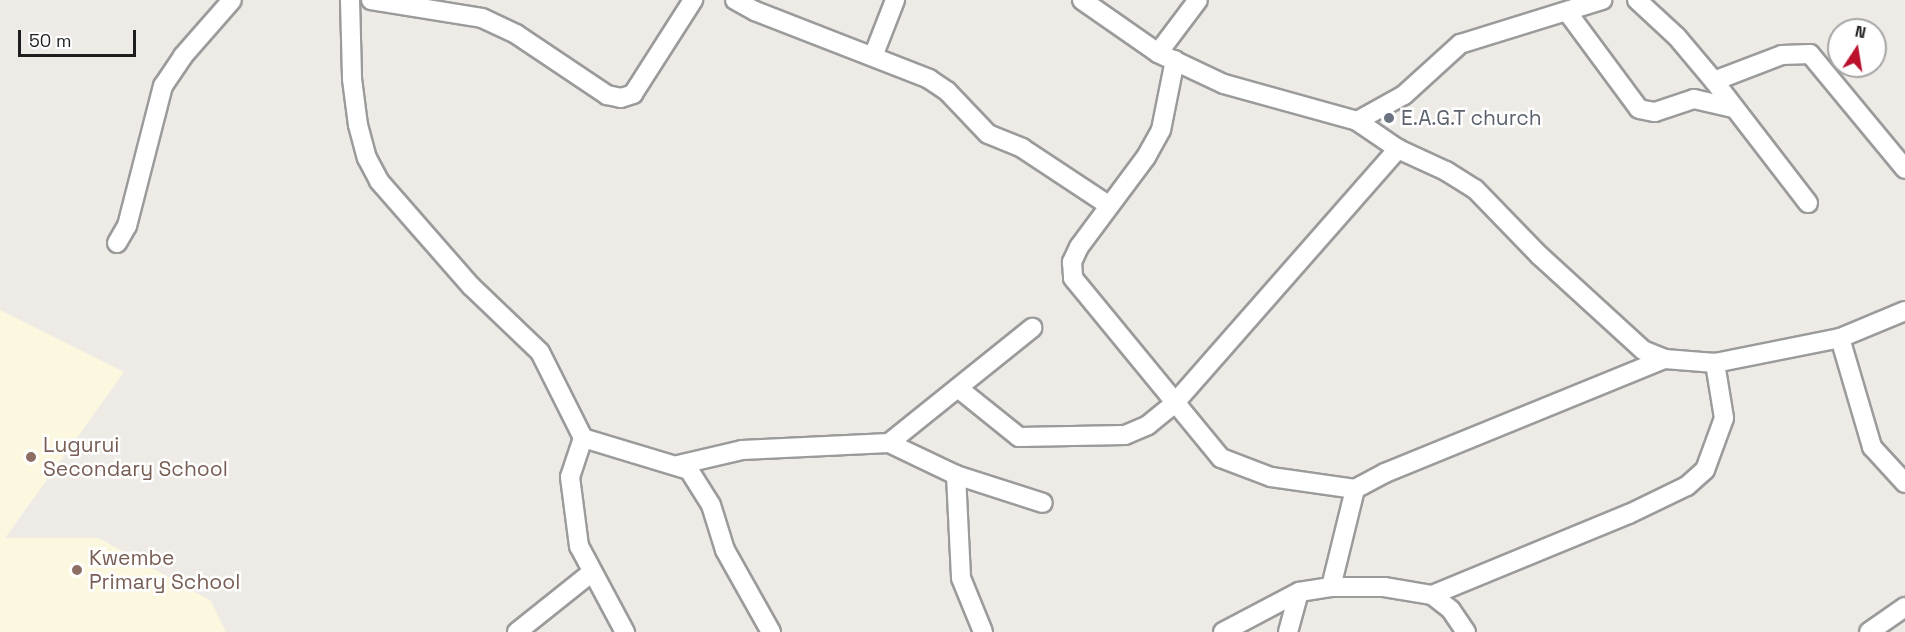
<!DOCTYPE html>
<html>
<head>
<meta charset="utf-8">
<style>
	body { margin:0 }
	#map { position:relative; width:1905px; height:632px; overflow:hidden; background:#eeeae5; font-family:"Space Grotesk",sans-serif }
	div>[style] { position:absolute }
	.education>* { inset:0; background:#fcf8e0 }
	.roads { filter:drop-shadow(2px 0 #9b9b9b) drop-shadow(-2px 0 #9b9b9b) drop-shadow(0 2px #9b9b9b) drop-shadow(0 -2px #9b9b9b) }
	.minor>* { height:18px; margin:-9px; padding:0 9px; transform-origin:9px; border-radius:9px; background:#fff }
	.dots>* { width:16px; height:16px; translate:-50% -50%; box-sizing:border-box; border:3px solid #fff; border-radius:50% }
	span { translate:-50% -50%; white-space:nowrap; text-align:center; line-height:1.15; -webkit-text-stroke:5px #fff; paint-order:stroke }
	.worship-label { font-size:21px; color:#5b616d }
	.left { translate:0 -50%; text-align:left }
	.education-label { font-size:21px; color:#785e54 }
	.north { position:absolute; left:1827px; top:18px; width:60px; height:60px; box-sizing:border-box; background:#fff; border:2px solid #a5a5a5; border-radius:50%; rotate:12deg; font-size:16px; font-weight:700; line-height:24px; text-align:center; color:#1e1e1e }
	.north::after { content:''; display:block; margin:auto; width:21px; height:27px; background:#bb112d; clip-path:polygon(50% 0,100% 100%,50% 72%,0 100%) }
	.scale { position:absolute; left:18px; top:30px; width:118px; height:27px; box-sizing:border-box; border:3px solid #1e1e1e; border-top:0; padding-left:8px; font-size:18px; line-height:21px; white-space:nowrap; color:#1e1e1e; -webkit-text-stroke:4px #fff; paint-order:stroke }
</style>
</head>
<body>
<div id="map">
	<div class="education">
		<div style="clip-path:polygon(0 310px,124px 372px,5px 538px,99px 538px,211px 601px,226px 632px,0 632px)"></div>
	</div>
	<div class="roads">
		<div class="minor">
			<div style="left:350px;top:0;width:79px;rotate:88.5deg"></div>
			<div style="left:352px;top:79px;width:46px;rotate:82.6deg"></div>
			<div style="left:358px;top:125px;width:34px;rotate:75deg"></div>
			<div style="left:367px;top:158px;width:26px;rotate:62deg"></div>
			<div style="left:379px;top:181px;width:140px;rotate:48.8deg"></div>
			<div style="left:471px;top:286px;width:95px;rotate:43.7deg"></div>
			<div style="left:540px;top:352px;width:96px;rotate:63.4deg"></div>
			<div style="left:583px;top:438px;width:111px;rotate:16.8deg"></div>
			<div style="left:689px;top:470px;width:41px;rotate:57.8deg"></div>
			<div style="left:711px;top:505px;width:47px;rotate:72.7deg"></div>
			<div style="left:725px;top:550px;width:94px;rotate:60.7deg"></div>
			<div style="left:371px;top:0;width:112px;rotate:9.2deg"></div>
			<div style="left:482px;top:18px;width:38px;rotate:25deg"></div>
			<div style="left:516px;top:34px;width:110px;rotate:33.8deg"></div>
			<div style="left:607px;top:95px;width:14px;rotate:12deg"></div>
			<div style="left:621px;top:98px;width:13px;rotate:-18deg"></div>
			<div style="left:633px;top:94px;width:112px;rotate:-57.4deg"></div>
			<div style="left:735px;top:0;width:23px;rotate:29deg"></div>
			<div style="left:755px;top:11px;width:187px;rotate:21.3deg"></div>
			<div style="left:929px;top:79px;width:22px;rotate:34deg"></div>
			<div style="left:947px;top:91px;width:59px;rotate:46.4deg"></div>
			<div style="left:988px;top:134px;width:37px;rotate:22deg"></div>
			<div style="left:1022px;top:148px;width:103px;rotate:33.5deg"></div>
			<div style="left:1082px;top:0;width:93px;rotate:34.9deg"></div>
			<div style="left:1158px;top:53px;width:73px;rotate:25.2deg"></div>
			<div style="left:1224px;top:84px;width:138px;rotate:15.5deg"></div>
			<div style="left:1357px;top:121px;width:50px;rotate:34.3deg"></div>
			<div style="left:1398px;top:149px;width:53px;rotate:24.6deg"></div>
			<div style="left:1446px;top:171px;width:34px;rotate:32deg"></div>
			<div style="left:1475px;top:189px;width:92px;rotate:45.9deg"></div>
			<div style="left:1539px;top:255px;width:141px;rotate:42.4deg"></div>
			<div style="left:1643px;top:350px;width:24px;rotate:22deg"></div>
			<div style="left:1665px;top:359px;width:50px;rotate:4.6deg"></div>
			<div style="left:1715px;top:363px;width:127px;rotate:-11.3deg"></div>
			<div style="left:1840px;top:338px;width:70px;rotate:-22.6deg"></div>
			<div style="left:1637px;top:0;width:54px;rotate:42.8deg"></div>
			<div style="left:1677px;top:37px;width:57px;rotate:49.9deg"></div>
			<div style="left:1714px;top:81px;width:154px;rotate:52.4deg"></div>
			<div style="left:1568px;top:13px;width:119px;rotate:53.5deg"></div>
			<div style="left:1639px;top:109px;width:16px;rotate:11deg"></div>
			<div style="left:1655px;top:112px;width:41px;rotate:-18.4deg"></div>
			<div style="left:1694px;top:99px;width:40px;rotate:13deg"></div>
			<div style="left:1158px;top:53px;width:66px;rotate:-53deg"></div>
			<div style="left:874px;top:54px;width:58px;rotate:-68.7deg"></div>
			<div style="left:1175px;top:60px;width:71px;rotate:101.3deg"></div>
			<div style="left:1161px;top:130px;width:31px;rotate:119deg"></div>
			<div style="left:1146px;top:157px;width:112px;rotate:126.7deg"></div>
			<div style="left:1079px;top:247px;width:17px;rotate:115deg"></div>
			<div style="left:1072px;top:262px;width:16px;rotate:86deg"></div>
			<div style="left:1073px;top:278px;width:233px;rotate:50.6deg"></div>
			<div style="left:1221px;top:458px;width:53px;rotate:20.8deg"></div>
			<div style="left:1271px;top:477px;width:85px;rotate:8.1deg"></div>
			<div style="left:1714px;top:81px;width:73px;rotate:-20.9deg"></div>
			<div style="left:1782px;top:55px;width:28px;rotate:-2deg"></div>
			<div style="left:1810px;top:54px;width:149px;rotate:50.4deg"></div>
			<div style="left:1357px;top:121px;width:54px;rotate:-29deg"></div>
			<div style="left:1404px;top:95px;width:76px;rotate:-42.3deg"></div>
			<div style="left:1460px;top:44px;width:149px;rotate:-17.2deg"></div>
			<div style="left:117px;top:243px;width:20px;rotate:-60deg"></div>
			<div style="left:127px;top:226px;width:145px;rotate:-75.6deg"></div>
			<div style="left:163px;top:86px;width:36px;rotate:-56deg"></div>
			<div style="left:183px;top:56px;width:74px;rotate:-48.8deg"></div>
			<div style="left:1840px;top:338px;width:114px;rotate:73.6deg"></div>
			<div style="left:1872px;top:447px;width:49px;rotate:47.5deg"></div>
			<div style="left:958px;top:388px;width:78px;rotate:38.8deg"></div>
			<div style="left:1019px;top:437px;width:106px;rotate:-1.1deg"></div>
			<div style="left:1125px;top:435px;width:25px;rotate:-23deg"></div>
			<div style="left:1148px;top:425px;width:32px;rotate:-39deg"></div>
			<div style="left:1173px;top:405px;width:341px;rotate:-48.7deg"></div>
			<div style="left:583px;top:438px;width:41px;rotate:108.4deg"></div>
			<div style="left:570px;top:477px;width:70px;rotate:82.6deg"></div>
			<div style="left:579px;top:546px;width:98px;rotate:61.9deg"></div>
			<div style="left:889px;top:443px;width:184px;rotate:-38.8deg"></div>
			<div style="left:678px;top:465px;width:66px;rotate:-13.2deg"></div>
			<div style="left:742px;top:450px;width:147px;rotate:-2.7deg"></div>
			<div style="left:889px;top:443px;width:74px;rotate:25.5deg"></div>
			<div style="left:956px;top:475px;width:91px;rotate:17.8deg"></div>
			<div style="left:956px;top:475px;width:103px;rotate:87.2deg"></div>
			<div style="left:961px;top:578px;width:58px;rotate:67.8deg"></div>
			<div style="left:1331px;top:587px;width:101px;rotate:-76.2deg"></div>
			<div style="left:1355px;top:489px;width:34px;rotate:-28deg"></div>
			<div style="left:1385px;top:473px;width:302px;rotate:-22.2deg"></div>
			<div style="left:1432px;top:595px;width:213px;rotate:-22.4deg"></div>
			<div style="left:1629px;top:514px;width:64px;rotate:-25.8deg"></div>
			<div style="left:1687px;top:486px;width:24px;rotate:-42deg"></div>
			<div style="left:1705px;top:470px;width:55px;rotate:-69.9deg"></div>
			<div style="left:1724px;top:418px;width:56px;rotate:-99.3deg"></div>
			<div style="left:517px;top:632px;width:95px;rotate:-38.6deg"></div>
			<div style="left:1223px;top:632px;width:86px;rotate:-27.8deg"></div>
			<div style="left:1299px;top:592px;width:32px;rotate:-9deg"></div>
			<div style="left:1331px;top:587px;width:53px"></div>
			<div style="left:1384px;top:587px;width:49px;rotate:9.5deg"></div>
			<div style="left:1432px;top:595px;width:24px;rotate:38deg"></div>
			<div style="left:1451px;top:610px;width:27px;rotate:56deg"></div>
			<div style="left:1288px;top:632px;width:41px;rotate:-74.6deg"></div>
			<div style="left:1869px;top:632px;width:44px;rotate:-34.8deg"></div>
		</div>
	</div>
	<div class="dots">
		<div style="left:1389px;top:118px;background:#6b7280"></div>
		<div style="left:31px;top:457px;background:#8d6e63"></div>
		<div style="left:77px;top:570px;background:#8d6e63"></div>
	</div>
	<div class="worship-label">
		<span class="left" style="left:1401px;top:118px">E.A.G.T church</span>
	</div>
	<div class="education-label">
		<span class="left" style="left:43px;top:457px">Lugurui<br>Secondary School</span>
		<span class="left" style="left:89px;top:570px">Kwembe<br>Primary School</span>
	</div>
	<div class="north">N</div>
	<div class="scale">50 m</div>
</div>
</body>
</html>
